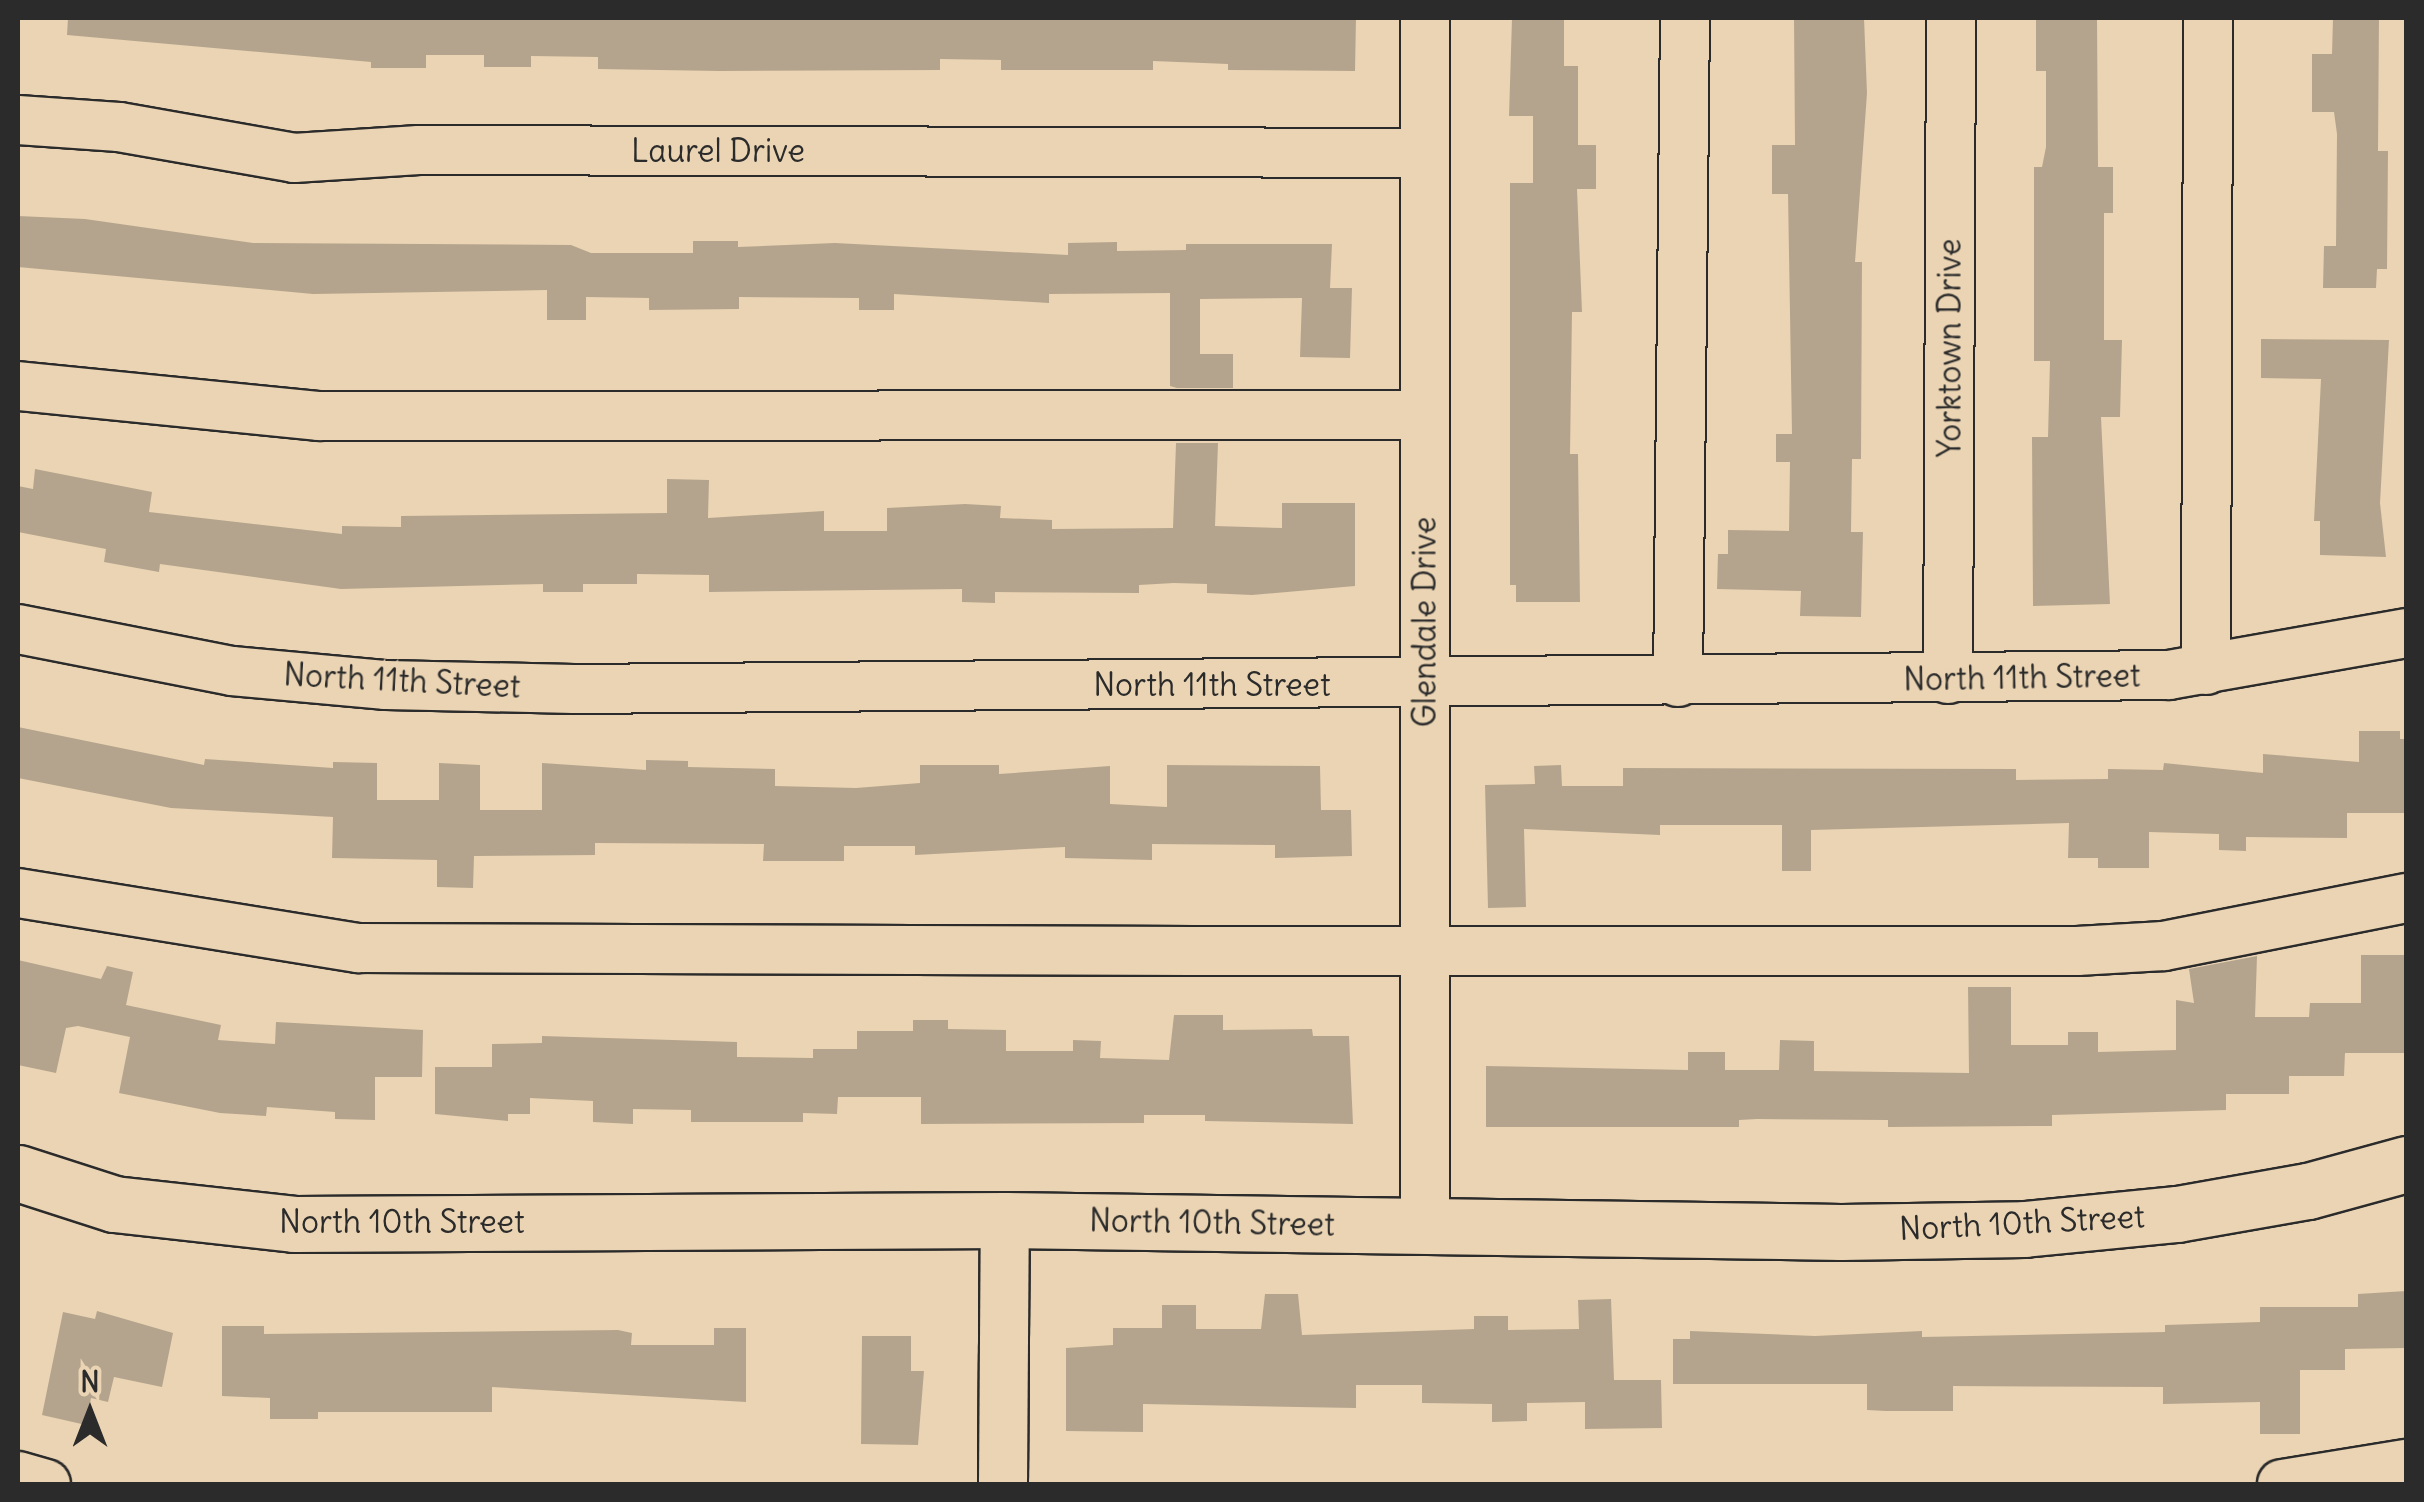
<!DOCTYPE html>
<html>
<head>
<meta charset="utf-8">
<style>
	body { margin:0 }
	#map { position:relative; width:2424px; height:1502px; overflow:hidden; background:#ead4b3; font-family:Delius,sans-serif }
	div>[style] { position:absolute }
	.building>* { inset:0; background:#b5a48d }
	.roads { filter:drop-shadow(2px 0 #2b2b2b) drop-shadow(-2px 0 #2b2b2b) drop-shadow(0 2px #2b2b2b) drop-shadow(0 -2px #2b2b2b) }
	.minor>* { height:48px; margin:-24px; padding:0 24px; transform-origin:24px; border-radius:24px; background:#ead4b3 }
	.major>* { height:55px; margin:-27.5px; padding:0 27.5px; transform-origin:27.5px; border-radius:27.5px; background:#ead4b3 }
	span { translate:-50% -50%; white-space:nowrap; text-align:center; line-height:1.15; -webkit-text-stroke:8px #ead4b3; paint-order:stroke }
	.street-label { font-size:32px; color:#2b2b2b }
	.frame { position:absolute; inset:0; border:20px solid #2b2b2b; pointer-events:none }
	.north { position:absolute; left:40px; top:1362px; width:100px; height:100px; -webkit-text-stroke:8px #ead4b3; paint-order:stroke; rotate:0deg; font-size:28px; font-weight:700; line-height:40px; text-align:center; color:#2b2b2b }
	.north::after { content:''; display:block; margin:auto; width:35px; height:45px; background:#2b2b2b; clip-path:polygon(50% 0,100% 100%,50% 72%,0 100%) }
</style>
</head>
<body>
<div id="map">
	<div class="building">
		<div style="clip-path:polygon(68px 18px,1356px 18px,1355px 71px,1228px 70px,1228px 64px,1153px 61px,1153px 70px,1001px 70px,1001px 60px,940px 59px,940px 70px,720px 71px,598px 69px,598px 57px,531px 56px,531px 67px,484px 67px,484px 55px,426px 55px,426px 68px,371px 68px,371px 62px,67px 35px)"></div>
		<div style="clip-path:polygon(1512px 18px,1564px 18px,1564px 66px,1578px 66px,1578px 145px,1596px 145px,1596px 189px,1577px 189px,1582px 312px,1572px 312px,1570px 454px,1578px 454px,1580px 602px,1516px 602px,1516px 585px,1510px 585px,1510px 183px,1533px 183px,1533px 116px,1509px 116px)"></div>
		<div style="clip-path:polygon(1794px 18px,1864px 18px,1867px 93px,1855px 262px,1862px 262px,1861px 459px,1852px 459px,1851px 532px,1863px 532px,1861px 617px,1800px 616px,1801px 591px,1717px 589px,1718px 554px,1728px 554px,1728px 530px,1789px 531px,1790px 462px,1776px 462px,1776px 434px,1792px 434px,1788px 194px,1772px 194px,1772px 145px,1795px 145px)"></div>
		<div style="clip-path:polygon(2036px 18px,2097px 18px,2098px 167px,2113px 167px,2113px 213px,2104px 213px,2104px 340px,2122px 340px,2120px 417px,2101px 417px,2110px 604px,2033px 606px,2032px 437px,2048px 437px,2050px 361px,2034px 361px,2034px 167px,2042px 167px,2046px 147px,2046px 71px,2036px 71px)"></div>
		<div style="clip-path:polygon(2333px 18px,2379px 18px,2378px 151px,2388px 151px,2387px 269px,2377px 269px,2376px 288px,2323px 288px,2324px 246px,2336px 246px,2337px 134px,2334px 112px,2312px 112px,2312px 54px,2332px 54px)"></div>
		<div style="clip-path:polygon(18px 216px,85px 219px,253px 243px,571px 245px,591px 253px,693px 253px,693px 241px,738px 241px,738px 247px,835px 243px,1068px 255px,1068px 243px,1117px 242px,1117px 251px,1186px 250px,1186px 244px,1332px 244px,1330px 288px,1352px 288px,1350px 358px,1300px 357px,1302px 298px,1200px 299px,1200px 354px,1233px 354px,1233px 388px,1177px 388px,1170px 386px,1170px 293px,1049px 294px,1049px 303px,894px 294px,894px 310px,859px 310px,859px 298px,739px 297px,739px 309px,649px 310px,649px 298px,586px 297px,586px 320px,547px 320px,547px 290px,313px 294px,18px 267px)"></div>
		<div style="clip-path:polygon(2261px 339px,2389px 340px,2380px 503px,2386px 557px,2320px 555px,2320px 521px,2314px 521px,2321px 379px,2261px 378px)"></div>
		<div style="clip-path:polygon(1176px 443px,1218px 443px,1215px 526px,1282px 528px,1282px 503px,1355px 503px,1355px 586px,1252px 595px,1207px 593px,1207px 584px,1174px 583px,1139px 585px,1139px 593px,995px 592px,995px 603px,962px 602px,962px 589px,709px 592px,709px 575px,637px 574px,637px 584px,583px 584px,583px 592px,543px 592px,543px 584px,341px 589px,160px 564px,159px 572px,104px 562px,106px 549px,18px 532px,18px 486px,33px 489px,35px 469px,152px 492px,149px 512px,342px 534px,342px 526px,401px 527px,401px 516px,667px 513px,667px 479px,709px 480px,708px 518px,824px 511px,824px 531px,887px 531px,887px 508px,965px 504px,1001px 506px,1000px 518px,1052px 520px,1052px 529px,1173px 528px)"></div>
		<div style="clip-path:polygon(18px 727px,204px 765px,205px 759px,333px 768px,333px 762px,377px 763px,377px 800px,439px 800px,439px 763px,480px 765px,480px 810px,542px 810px,542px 763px,646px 770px,646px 760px,688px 761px,688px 767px,775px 769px,775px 786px,856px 788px,920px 783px,920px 765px,999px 765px,999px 774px,1110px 766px,1110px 804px,1167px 807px,1167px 765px,1320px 766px,1321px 810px,1351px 810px,1352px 856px,1275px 858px,1275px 845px,1152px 844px,1152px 860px,1065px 858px,1065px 847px,915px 855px,915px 846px,844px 846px,844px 861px,763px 861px,764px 844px,595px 843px,595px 855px,474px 856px,473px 888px,437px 887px,437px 860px,332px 858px,333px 817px,171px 808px,18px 778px)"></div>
		<div style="clip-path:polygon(2359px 731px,2400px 731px,2400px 739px,2406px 739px,2406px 813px,2347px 813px,2347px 838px,2246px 837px,2246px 851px,2219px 850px,2219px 834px,2149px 832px,2149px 868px,2098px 868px,2098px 858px,2068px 858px,2069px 823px,1811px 830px,1811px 871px,1782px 871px,1782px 825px,1660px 825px,1660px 835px,1524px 829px,1526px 907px,1488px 908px,1485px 785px,1535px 784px,1534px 766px,1561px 765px,1562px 786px,1623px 786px,1623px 768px,2016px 769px,2016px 780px,2108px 779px,2108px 769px,2163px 770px,2164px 763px,2263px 773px,2263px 754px,2359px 762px)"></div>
		<div style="clip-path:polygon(2361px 955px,2406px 955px,2406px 1053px,2345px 1053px,2344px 1076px,2289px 1076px,2289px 1094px,2226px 1094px,2226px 1110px,2052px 1115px,2052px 1126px,1888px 1127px,1888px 1120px,1757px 1119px,1739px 1120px,1739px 1127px,1486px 1127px,1486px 1066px,1688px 1070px,1688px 1052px,1725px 1052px,1725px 1070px,1779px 1070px,1780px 1040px,1814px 1041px,1814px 1071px,1969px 1073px,1968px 987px,2011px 987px,2011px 1045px,2068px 1045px,2068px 1032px,2098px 1032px,2098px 1052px,2176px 1050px,2176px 1000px,2194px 1003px,2189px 969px,2257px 956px,2255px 1017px,2309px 1017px,2310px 1003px,2361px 1003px)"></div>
		<div style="clip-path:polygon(18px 960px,101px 979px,107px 966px,133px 972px,126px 1005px,221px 1025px,218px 1040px,275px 1044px,276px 1022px,423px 1030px,422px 1077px,375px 1077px,375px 1120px,335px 1119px,335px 1112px,267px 1107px,266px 1116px,220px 1113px,119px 1093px,130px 1037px,78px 1026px,66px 1028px,56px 1073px,18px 1065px)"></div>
		<div style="clip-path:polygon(1174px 1015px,1223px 1015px,1223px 1030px,1312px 1029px,1313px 1036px,1349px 1036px,1353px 1124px,1205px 1121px,1205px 1115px,1144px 1115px,1144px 1123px,921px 1124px,921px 1097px,838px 1097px,837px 1114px,803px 1113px,803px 1122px,691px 1122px,691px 1110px,633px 1109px,633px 1124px,593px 1122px,593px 1101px,530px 1098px,530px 1114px,508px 1114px,508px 1121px,435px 1114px,435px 1067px,492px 1067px,492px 1044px,542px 1043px,542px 1036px,737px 1042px,737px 1057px,813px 1058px,813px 1049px,857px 1049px,857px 1031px,913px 1031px,913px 1020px,948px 1020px,948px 1029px,1006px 1030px,1006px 1051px,1073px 1051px,1073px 1040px,1101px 1041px,1100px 1058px,1169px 1060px)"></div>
		<div style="clip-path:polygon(2406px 1291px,2406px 1348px,2345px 1349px,2345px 1370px,2300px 1370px,2300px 1434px,2260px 1434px,2260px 1402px,2163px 1404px,2163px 1387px,1953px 1386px,1953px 1411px,1886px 1411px,1867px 1410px,1867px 1384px,1673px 1384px,1673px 1339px,1690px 1339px,1690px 1331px,1815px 1336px,1922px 1331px,1922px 1337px,2165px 1332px,2165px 1325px,2260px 1322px,2260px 1307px,2358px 1307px,2358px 1294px)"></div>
		<div style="clip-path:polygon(1265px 1294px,1298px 1294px,1302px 1335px,1474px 1329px,1474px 1316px,1508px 1316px,1508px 1330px,1579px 1329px,1578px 1300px,1611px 1299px,1614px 1380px,1661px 1380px,1662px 1428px,1585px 1429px,1585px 1402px,1527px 1403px,1527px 1421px,1492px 1422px,1492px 1404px,1422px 1403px,1422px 1385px,1356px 1385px,1356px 1408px,1143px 1404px,1143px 1432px,1066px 1431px,1066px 1348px,1113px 1345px,1113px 1328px,1162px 1328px,1162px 1305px,1196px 1305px,1196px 1329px,1261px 1329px)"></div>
		<div style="clip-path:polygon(97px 1311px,173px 1333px,162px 1387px,114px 1377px,108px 1402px,91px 1398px,86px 1425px,42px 1415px,63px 1312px,95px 1319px)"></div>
		<div style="clip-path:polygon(222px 1326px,264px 1326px,264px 1334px,618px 1330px,632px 1333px,631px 1345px,714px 1345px,714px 1328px,746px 1328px,746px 1402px,492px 1387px,492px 1412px,318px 1412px,318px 1419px,270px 1419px,270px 1398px,222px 1396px)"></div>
		<div style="clip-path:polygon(862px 1336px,911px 1336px,911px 1371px,924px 1371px,918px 1445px,861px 1444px)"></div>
	</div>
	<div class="roads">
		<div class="minor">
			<div style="left:18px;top:120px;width:101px;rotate:4deg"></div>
			<div style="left:119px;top:127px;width:178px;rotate:10deg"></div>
			<div style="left:294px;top:158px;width:125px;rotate:-3.7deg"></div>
			<div style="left:419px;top:150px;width:1004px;rotate:0.17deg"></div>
			<div style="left:18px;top:386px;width:302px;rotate:5.7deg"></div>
			<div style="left:319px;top:416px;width:1105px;rotate:-0.05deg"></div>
			<div style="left:18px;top:629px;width:218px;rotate:11.1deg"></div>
			<div style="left:232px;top:671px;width:155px;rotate:5.2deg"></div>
			<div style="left:386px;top:685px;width:188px;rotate:1.2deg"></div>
			<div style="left:574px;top:689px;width:1595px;rotate:-0.5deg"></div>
			<div style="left:2169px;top:675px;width:241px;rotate:-10deg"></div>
			<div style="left:2206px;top:670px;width:652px;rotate:-89.82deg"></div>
			<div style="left:1948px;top:679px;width:661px;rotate:-89.74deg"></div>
			<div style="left:1678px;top:682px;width:664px;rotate:-89.4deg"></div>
			<div style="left:18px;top:893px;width:345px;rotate:9.2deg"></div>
			<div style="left:359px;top:948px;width:834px;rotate:0.21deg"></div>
			<div style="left:1193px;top:951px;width:884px"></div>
			<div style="left:2077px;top:951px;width:87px;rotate:-3.3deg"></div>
			<div style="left:2164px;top:946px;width:247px;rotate:-11.2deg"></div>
			<div style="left:1425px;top:1226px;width:1208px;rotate:-90deg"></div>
			<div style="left:18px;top:1476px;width:29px;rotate:16deg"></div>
			<div style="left:1003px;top:1484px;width:264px;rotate:-89.6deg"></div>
			<div style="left:2282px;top:1484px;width:126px;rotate:-9.2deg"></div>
		</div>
		<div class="major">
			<div style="left:18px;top:1173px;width:101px;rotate:17.9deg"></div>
			<div style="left:114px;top:1204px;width:181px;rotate:6.3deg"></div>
			<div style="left:294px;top:1224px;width:711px;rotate:-0.32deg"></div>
			<div style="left:1005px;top:1220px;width:836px;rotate:0.82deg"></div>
			<div style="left:1841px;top:1232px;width:183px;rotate:-0.9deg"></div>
			<div style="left:2024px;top:1229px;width:154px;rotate:-5.6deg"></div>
			<div style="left:2177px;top:1214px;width:133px;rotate:-10deg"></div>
			<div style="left:2308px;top:1191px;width:102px;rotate:-15.4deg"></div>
		</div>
	</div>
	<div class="street-label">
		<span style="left:718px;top:151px">Laurel Drive</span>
		<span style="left:1950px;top:348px;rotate:-90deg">Yorktown Drive</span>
		<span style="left:1425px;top:622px;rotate:-90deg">Glendale Drive</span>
		<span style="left:2022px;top:678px;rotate:-1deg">North 11th Street</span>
		<span style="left:402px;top:681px;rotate:3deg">North 11th Street</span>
		<span style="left:1212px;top:685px">North 11th Street</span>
		<span style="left:402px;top:1222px">North 10th Street</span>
		<span style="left:1212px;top:1223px;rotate:1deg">North 10th Street</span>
		<span style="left:2022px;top:1223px;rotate:-3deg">North 10th Street</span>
	</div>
	<div class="frame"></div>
	<div class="north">N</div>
</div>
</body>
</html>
